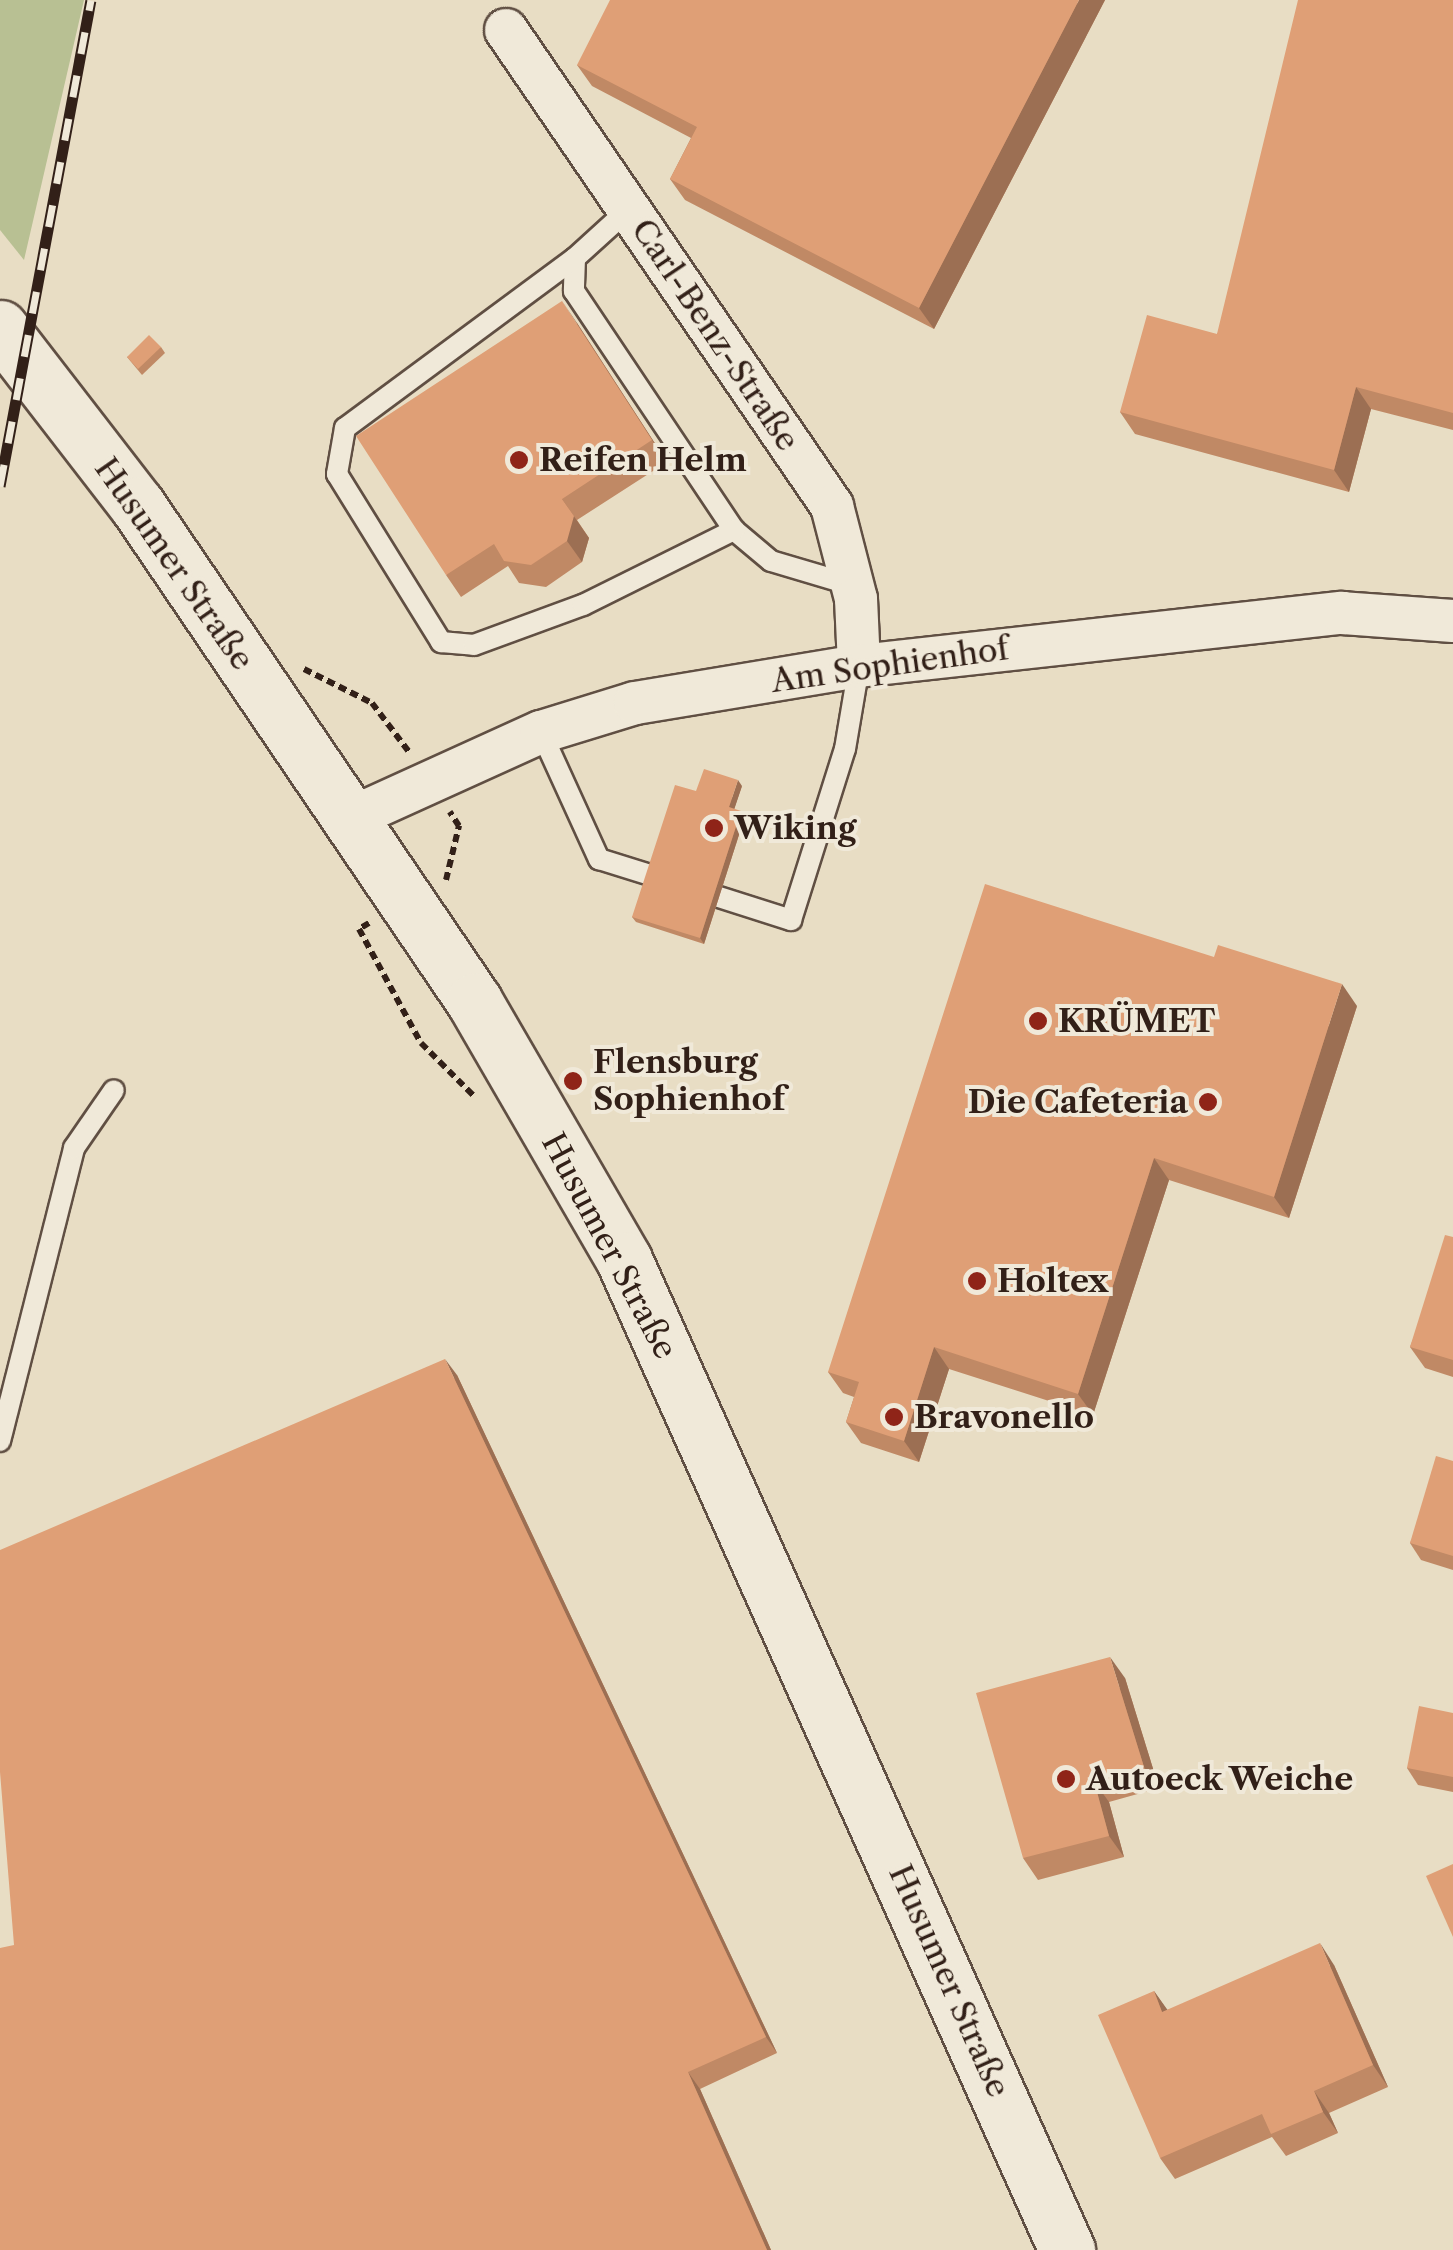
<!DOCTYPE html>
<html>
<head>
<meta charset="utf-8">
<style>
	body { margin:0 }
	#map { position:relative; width:1453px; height:2250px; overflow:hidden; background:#e8ddc4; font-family:"Libre Caslon Text",serif }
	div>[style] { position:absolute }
	.green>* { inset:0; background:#b8c093 }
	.path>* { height:6px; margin-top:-3px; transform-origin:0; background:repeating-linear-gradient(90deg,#322018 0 8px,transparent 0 13px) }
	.roads { filter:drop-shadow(2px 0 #604f43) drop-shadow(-2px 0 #604f43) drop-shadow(0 2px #604f43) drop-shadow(0 -2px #604f43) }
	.service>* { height:20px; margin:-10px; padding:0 10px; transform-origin:10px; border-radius:10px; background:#f0e9d9 }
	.minor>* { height:42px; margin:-21px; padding:0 21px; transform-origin:21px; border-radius:21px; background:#f0e9d9 }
	.secondary>* { height:55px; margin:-27.5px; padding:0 27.5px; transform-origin:27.5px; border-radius:27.5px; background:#f0e9d9 }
	.rail>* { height:11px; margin-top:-5.5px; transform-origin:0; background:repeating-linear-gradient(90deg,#f0e9d9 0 22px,#322018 0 44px); box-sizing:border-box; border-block:2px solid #322018 }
	.wall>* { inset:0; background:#c08965 }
	.shaded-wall>* { inset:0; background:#9c6f53 }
	.building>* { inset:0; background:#df9f76 }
	.dots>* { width:28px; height:28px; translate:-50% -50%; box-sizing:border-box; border:5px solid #f0e9d9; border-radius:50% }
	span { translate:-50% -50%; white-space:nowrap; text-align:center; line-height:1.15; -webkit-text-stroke:8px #f0e9d9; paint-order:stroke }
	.street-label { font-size:32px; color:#322018 }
	.poi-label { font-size:32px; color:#322018; font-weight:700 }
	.left { translate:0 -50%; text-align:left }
	.right { translate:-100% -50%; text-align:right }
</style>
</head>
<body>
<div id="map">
	<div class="green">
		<div style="clip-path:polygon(0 0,84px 0,24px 260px,0 230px)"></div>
	</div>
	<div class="path">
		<div style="left:304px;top:669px;width:76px;rotate:26.6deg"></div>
		<div style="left:372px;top:703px;width:61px;rotate:52.9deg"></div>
		<div style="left:446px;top:880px;width:56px;rotate:-76.5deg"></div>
		<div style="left:459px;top:826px;width:17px;rotate:-123deg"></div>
		<div style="left:369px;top:923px;width:12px;rotate:149deg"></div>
		<div style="left:359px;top:929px;width:130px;rotate:61.5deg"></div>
		<div style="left:421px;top:1043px;width:75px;rotate:45deg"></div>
	</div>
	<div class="roads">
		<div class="service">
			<div style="left:629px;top:209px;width:73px;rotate:137.8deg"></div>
			<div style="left:575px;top:258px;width:33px;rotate:92deg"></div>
			<div style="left:574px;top:291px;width:288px;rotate:56.2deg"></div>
			<div style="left:734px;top:530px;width:48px;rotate:40deg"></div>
			<div style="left:771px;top:561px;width:84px;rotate:16.5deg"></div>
			<div style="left:575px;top:258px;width:286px;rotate:143.5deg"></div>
			<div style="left:345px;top:428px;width:47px;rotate:99.9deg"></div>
			<div style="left:337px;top:474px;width:198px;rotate:58.2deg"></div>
			<div style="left:441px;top:642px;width:33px;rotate:5deg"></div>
			<div style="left:474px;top:645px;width:116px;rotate:-20.2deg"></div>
			<div style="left:583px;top:605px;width:169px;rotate:-26.4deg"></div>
			<div style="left:541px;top:732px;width:140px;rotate:65.5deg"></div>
			<div style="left:599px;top:859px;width:73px;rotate:17.4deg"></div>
			<div style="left:697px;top:890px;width:99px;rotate:17.7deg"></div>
			<div style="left:791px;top:920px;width:179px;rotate:-72.5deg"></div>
			<div style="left:845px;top:749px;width:84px;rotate:-80.4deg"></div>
			<div style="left:0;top:1441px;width:302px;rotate:-75.8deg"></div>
			<div style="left:74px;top:1148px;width:70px;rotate:-55.4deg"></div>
		</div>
		<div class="minor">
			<div style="left:506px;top:30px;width:577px;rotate:55.59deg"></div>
			<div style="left:832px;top:506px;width:96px;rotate:75.5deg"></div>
			<div style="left:856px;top:599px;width:67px;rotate:87.4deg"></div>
			<div style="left:351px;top:818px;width:209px;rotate:-24.4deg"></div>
			<div style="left:541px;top:732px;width:98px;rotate:-17.1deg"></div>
			<div style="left:635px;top:703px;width:227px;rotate:-9.4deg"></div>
			<div style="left:859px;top:666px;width:486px;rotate:-6.3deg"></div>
			<div style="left:1342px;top:613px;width:111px;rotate:4.1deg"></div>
		</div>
		<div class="secondary">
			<div style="left:0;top:328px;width:224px;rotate:52.3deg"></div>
			<div style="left:137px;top:505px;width:600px;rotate:55.81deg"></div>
			<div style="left:474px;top:1001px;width:299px;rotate:59.9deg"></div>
			<div style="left:624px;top:1260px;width:1085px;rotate:65.89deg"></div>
		</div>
	</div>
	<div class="rail">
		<div style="left:0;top:486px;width:494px;rotate:-79.4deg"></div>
	</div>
	<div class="wall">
		<div style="clip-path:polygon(1105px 0,934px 329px,685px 200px,670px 179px,691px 138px,592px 86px,577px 65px)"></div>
		<div style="clip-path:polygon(1453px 0,1453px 430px,1371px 409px,1349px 492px,1135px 434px,1120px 412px,1217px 334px)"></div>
		<div style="clip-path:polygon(577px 323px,667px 462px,577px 520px,589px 538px,582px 562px,546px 587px,519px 583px,508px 566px,461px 597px,446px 575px)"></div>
		<div style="clip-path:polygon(161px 347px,165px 353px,142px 375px,127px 357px)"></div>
		<div style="clip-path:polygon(742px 786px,734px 809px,745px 816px,704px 944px,636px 922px,632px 917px)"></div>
		<div style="clip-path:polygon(1357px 1006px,1289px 1218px,1169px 1180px,1093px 1415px,949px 1369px,919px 1462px,861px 1443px,846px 1422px,854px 1397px,843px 1393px,828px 1372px)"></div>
		<div style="clip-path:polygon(1453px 1237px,1453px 1377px,1425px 1368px,1410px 1347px)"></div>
		<div style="clip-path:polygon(457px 1375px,777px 2053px,700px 2089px,771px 2250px,0 2250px,14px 1945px)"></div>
		<div style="clip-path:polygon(1453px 1461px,1453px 1570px,1421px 1560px,1410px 1543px)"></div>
		<div style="clip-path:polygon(1125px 1678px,1159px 1788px,1109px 1802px,1124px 1857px,1038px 1880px,1023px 1858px)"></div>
		<div style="clip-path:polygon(1453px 1713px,1453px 1792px,1418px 1785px,1407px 1768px)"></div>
		<div style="clip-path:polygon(1334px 1965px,1388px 2087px,1329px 2113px,1338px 2133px,1286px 2156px,1272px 2137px,1175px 2179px,1160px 2158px,1154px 1991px,1167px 2010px)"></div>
	</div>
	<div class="shaded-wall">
		<div style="clip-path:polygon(1079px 0,1105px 0,934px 329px,919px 308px)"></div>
		<div style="clip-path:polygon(562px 301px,577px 323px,667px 462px,652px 440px)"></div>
		<div style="clip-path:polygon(1356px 387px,1371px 409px,1349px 492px,1334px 470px)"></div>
		<div style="clip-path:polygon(562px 499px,589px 538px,582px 562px,567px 541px)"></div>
		<div style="clip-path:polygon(738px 780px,742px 786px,733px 813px,729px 807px)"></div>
		<div style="clip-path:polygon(741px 811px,745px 816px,704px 944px,700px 938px)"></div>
		<div style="clip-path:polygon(1342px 984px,1357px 1006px,1289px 1218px,1274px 1197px)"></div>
		<div style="clip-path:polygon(1154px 1158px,1169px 1180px,1093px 1415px,1078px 1394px)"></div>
		<div style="clip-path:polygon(934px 1347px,949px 1369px,919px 1462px,904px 1441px)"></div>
		<div style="clip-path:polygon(445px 1359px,457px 1375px,777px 2053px,766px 2037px)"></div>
		<div style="clip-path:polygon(1110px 1657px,1125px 1678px,1159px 1788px,1144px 1767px)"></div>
		<div style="clip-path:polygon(1094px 1781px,1109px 1802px,1124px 1857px,1109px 1836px)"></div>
		<div style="clip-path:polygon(1320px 1943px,1334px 1965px,1388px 2087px,1373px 2065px)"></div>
		<div style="clip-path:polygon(1154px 1991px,1169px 2012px,1162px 2012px)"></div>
		<div style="clip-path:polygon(688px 2072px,700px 2089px,771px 2250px,767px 2250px)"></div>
		<div style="clip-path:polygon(1314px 2091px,1329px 2113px,1338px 2133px,1323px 2112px)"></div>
	</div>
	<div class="building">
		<div style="clip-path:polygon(610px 0,1079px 0,919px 308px,670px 179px,697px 127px,577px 65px)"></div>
		<div style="clip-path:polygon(1298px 0,1453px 0,1453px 413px,1356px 387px,1334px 470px,1120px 412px,1147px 315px,1217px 334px)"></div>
		<div style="clip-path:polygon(562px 301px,652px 440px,562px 499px,574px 516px,567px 541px,531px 565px,504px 561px,494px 544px,446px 575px,356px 436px)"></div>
		<div style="clip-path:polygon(149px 335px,161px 347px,138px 369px,127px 357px)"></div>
		<div style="clip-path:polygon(704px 769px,738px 780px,729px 807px,741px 811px,700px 938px,632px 917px,675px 785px,696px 791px)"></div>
		<div style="clip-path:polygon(985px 884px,1214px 957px,1218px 945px,1342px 984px,1274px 1197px,1154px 1158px,1078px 1394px,934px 1347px,904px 1441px,846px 1422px,859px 1382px,828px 1372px)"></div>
		<div style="clip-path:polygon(1445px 1235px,1453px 1237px,1453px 1360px,1410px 1347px)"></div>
		<div style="clip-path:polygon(445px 1359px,766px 2037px,688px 2072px,767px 2250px,0 2250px,0 1948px,14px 1945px,0 1772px,0 1550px)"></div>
		<div style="clip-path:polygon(1436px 1456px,1453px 1461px,1453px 1556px,1410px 1543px)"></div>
		<div style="clip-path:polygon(1110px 1657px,1144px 1767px,1094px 1781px,1109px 1836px,1023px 1858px,976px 1693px)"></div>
		<div style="clip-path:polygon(1419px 1706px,1453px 1713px,1453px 1777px,1407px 1768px)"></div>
		<div style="clip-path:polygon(1453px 1864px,1453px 1937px,1426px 1876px)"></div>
		<div style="clip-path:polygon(1320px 1943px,1373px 2065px,1314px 2091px,1323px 2112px,1271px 2134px,1262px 2114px,1160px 2158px,1098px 2015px,1154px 1991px,1162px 2012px)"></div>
	</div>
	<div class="dots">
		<div style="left:519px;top:460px;background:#8f2418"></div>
		<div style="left:714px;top:828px;background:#8f2418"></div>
		<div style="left:1038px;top:1021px;background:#8f2418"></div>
		<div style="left:573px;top:1081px;background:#8f2418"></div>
		<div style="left:1208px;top:1102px;background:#8f2418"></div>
		<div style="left:977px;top:1281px;background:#8f2418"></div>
		<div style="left:894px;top:1417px;background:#8f2418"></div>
		<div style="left:1066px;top:1779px;background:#8f2418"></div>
	</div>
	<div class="street-label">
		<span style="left:715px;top:335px;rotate:56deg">Carl-Benz-Straße</span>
		<span style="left:174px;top:564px;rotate:55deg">Husumer Straße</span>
		<span style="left:890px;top:665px;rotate:-8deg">Am Sophienhof</span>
		<span style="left:609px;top:1246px;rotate:62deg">Husumer Straße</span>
		<span style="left:949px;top:1981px;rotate:66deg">Husumer Straße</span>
	</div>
	<div class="poi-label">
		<span class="left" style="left:539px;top:460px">Reifen Helm</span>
		<span class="left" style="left:734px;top:828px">Wiking</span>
		<span class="left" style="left:1058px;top:1021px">KRÜMET</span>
		<span class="left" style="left:593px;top:1081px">Flensburg<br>Sophienhof</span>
		<span class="right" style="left:1188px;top:1102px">Die Cafeteria</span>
		<span class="left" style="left:997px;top:1281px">Holtex</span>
		<span class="left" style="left:914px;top:1417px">Bravonello</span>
		<span class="left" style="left:1086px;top:1779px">Autoeck Weiche</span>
	</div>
</div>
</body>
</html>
